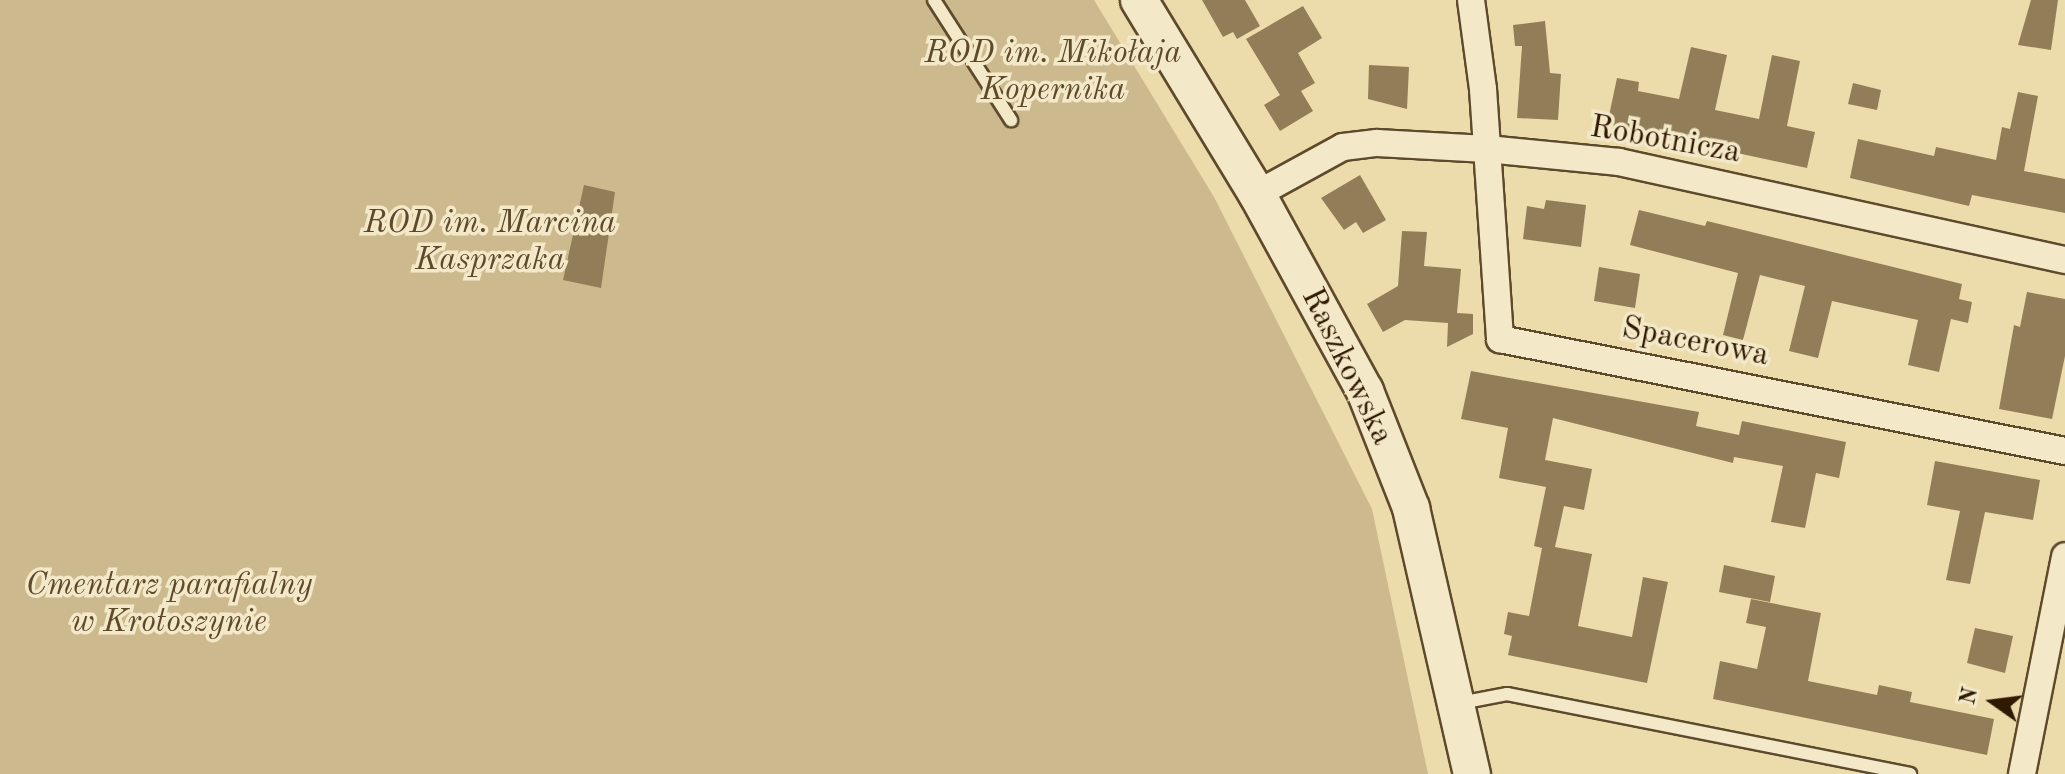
<!DOCTYPE html>
<html>
<head>
<meta charset="utf-8">
<style>
	body { margin:0 }
	#map { position:relative; width:2065px; height:774px; overflow:hidden; background:#ecdbab; font-family:"Old Standard TT",serif }
	div>[style] { position:absolute }
	.green>* { inset:0; background:#ccba8e }
	.building>* { inset:0; background:#917e59 }
	.roads { filter:drop-shadow(2px 0 #5e4a2b) drop-shadow(-2px 0 #5e4a2b) drop-shadow(0 2px #5e4a2b) drop-shadow(0 -2px #5e4a2b) }
	.lane>* { height:12px; margin:-6px; padding:0 6px; transform-origin:6px; border-radius:6px; background:#f3e8c8 }
	.street>* { height:26px; margin:-13px; padding:0 13px; transform-origin:13px; border-radius:13px; background:#f3e8c8 }
	.secondary>* { height:36px; margin:-18px; padding:0 18px; transform-origin:18px; border-radius:18px; background:#f3e8c8 }
	span { translate:-50% -50%; white-space:nowrap; text-align:center; line-height:1.15; -webkit-text-stroke:7px #f3e8c8; paint-order:stroke }
	.park-label { font-size:32px; color:#5e492b; font-style:italic }
	.street-label { font-size:32px; color:#2f1900 }
	.north { position:absolute; left:1953px; top:662px; width:80px; height:80px; -webkit-text-stroke:6px #f3e8c8; paint-order:stroke; rotate:284deg; font-size:22px; font-weight:700; line-height:32px; text-align:center; color:#2f1900 }
	.north::after { content:''; display:block; margin:auto; width:28px; height:36px; background:#2f1900; clip-path:polygon(50% 0,100% 100%,50% 72%,0 100%) }
</style>
</head>
<body>
<div id="map">
	<div class="green">
		<div style="clip-path:polygon(0 0,1094px 0,1214px 197px,1372px 509px,1428px 774px,0 774px)"></div>
	</div>
	<div class="building">
		<div style="clip-path:polygon(1202px 0,1245px 0,1260px 26px,1237px 39px,1233px 32px,1223px 37px)"></div>
		<div style="clip-path:polygon(2031px 0,2058px 0,2051px 50px,2018px 45px)"></div>
		<div style="clip-path:polygon(1303px 6px,1322px 38px,1298px 53px,1315px 83px,1301px 91px,1313px 111px,1280px 131px,1264px 105px,1280px 95px,1246px 39px)"></div>
		<div style="clip-path:polygon(1545px 21px,1550px 73px,1561px 74px,1558px 120px,1517px 118px,1522px 46px,1515px 46px,1513px 25px)"></div>
		<div style="clip-path:polygon(1691px 47px,1727px 55px,1715px 110px,1759px 119px,1772px 55px,1800px 61px,1787px 126px,1815px 132px,1807px 168px,1607px 125px,1617px 78px,1639px 82px,1638px 91px,1679px 99px)"></div>
		<div style="clip-path:polygon(1369px 65px,1409px 67px,1407px 109px,1368px 99px)"></div>
		<div style="clip-path:polygon(1853px 83px,1881px 90px,1877px 110px,1848px 104px)"></div>
		<div style="clip-path:polygon(2018px 92px,2038px 96px,2024px 171px,2065px 179px,2065px 213px,1972px 195px,1969px 206px,1850px 178px,1858px 139px,1934px 156px,1936px 147px,1996px 160px,2002px 127px,2010px 129px)"></div>
		<div style="clip-path:polygon(1360px 175px,1386px 220px,1363px 233px,1356px 222px,1344px 230px,1321px 198px)"></div>
		<div style="clip-path:polygon(584px 185px,615px 192px,601px 288px,563px 280px)"></div>
		<div style="clip-path:polygon(1546px 200px,1586px 205px,1581px 247px,1523px 239px,1527px 206px,1544px 209px)"></div>
		<div style="clip-path:polygon(1639px 210px,1705px 226px,1707px 221px,1962px 284px,1959px 299px,1972px 302px,1968px 323px,1951px 319px,1939px 372px,1908px 365px,1918px 320px,1832px 301px,1818px 358px,1789px 351px,1805px 286px,1760px 275px,1743px 340px,1723px 335px,1738px 273px,1630px 245px)"></div>
		<div style="clip-path:polygon(1402px 231px,1427px 232px,1424px 266px,1461px 269px,1457px 313px,1473px 314px,1473px 334px,1447px 347px,1448px 323px,1405px 320px,1383px 332px,1367px 304px,1398px 286px)"></div>
		<div style="clip-path:polygon(1599px 267px,1640px 274px,1635px 308px,1594px 301px)"></div>
		<div style="clip-path:polygon(2027px 292px,2065px 299px,2065px 356px,2052px 419px,1999px 409px,2014px 325px,2020px 327px)"></div>
		<div style="clip-path:polygon(1471px 371px,1699px 412px,1696px 426px,1739px 435px,1742px 421px,1846px 442px,1839px 478px,1816px 473px,1805px 528px,1771px 522px,1783px 466px,1734px 457px,1733px 463px,1553px 418px,1545px 460px,1592px 469px,1584px 510px,1564px 506px,1555px 547px,1592px 554px,1578px 626px,1632px 637px,1643px 577px,1668px 582px,1647px 683px,1508px 655px,1512px 636px,1504px 634px,1508px 612px,1529px 616px,1542px 548px,1534px 546px,1546px 487px,1499px 478px,1508px 428px,1461px 419px)"></div>
		<div style="clip-path:polygon(1935px 461px,2040px 480px,2033px 520px,1985px 512px,1970px 584px,1946px 580px,1960px 511px,1927px 505px)"></div>
		<div style="clip-path:polygon(1724px 565px,1775px 576px,1770px 602px,1719px 592px)"></div>
		<div style="clip-path:polygon(1751px 599px,1821px 613px,1808px 681px,1877px 695px,1879px 685px,1912px 692px,1910px 702px,1994px 719px,1987px 755px,1713px 699px,1720px 661px,1757px 669px,1766px 627px,1746px 623px)"></div>
		<div style="clip-path:polygon(1975px 628px,2013px 636px,2005px 673px,1967px 663px)"></div>
	</div>
	<div class="roads">
		<div class="lane">
			<div style="left:934px;top:0;width:143px;rotate:57.3deg"></div>
			<div style="left:1460px;top:703px;width:48px;rotate:-10.8deg"></div>
			<div style="left:1507px;top:694px;width:411px;rotate:11.2deg"></div>
		</div>
		<div class="street">
			<div style="left:1471px;top:0;width:90px;rotate:82.3deg"></div>
			<div style="left:1483px;top:89px;width:251px;rotate:86.1deg"></div>
			<div style="left:1500px;top:339px;width:576px;rotate:11.21deg"></div>
			<div style="left:1257px;top:194px;width:98px;rotate:-28.7deg"></div>
			<div style="left:1343px;top:147px;width:34px;rotate:-7deg"></div>
			<div style="left:1377px;top:143px;width:110px;rotate:3.1deg"></div>
			<div style="left:1487px;top:149px;width:133px;rotate:5.6deg"></div>
			<div style="left:1619px;top:162px;width:457px;rotate:12.4deg"></div>
			<div style="left:2022px;top:774px;width:222px;rotate:-78.8deg"></div>
		</div>
		<div class="secondary">
			<div style="left:1139px;top:0;width:227px;rotate:58.7deg"></div>
			<div style="left:1257px;top:194px;width:225px;rotate:61.3deg"></div>
			<div style="left:1365px;top:391px;width:126px;rotate:68.5deg"></div>
			<div style="left:1411px;top:508px;width:273px;rotate:77.1deg"></div>
		</div>
	</div>
	<div class="park-label">
		<span style="left:1053px;top:73px">ROD im. Mikołaja<br>Kopernika</span>
		<span style="left:490px;top:243px">ROD im. Marcina<br>Kasprzaka</span>
		<span style="left:169px;top:605px">Cmentarz parafialny<br>w Krotoszynie</span>
	</div>
	<div class="street-label">
		<span style="left:1665px;top:141px;rotate:10deg">Robotnicza</span>
		<span style="left:1695px;top:343px;rotate:11deg">Spacerowa</span>
		<span style="left:1346px;top:367px;rotate:64deg">Raszkowska</span>
	</div>
	<div class="north">N</div>
</div>
</body>
</html>
